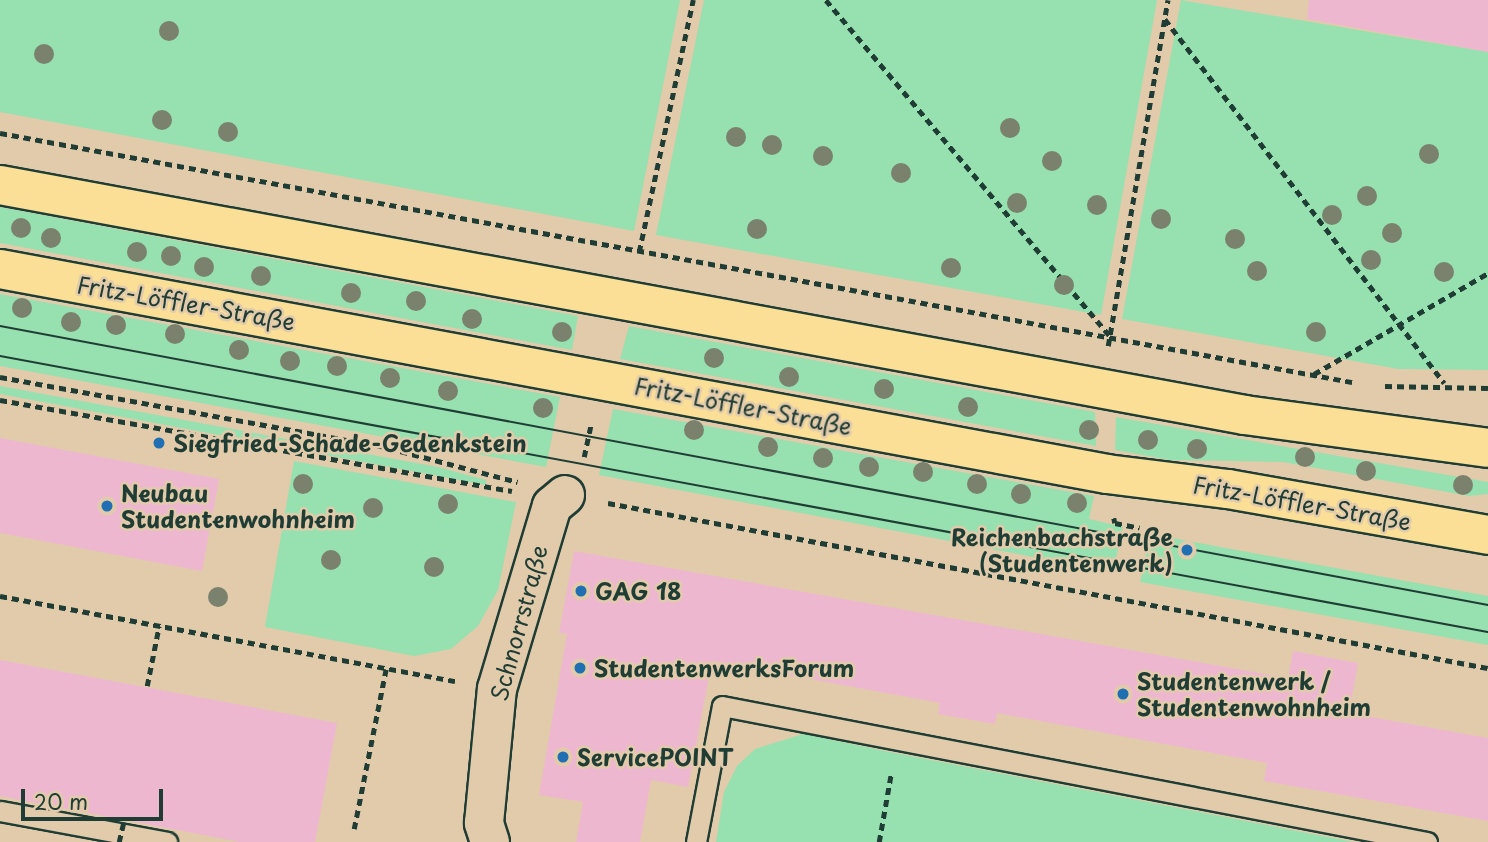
<!DOCTYPE html>
<html>
<head>
<meta charset="utf-8">
<style>
	body { margin:0 }
	#map { position:relative; width:1488px; height:842px; overflow:hidden; background:#e2cbab; font-family:"Playpen Sans",sans-serif }
	div>[style] { position:absolute }
	.green>* { inset:0; background:#97e0af }
	.building>* { inset:0; background:#eeb7d0 }
	.path>* { height:4.5px; margin-top:-2.25px; transform-origin:0; background:repeating-linear-gradient(90deg,#1f3d34 0 7px,transparent 0 12px) }
	.roads { filter:drop-shadow(2px 0 #1f3d34) drop-shadow(-2px 0 #1f3d34) drop-shadow(0 2px #1f3d34) drop-shadow(0 -2px #1f3d34) }
	.lane>* { height:19px; margin:-9.5px; padding:0 9.5px; transform-origin:9.5px; border-radius:9.5px; background:#e2cbab }
	.street>* { height:38px; margin:-19px; padding:0 19px; transform-origin:19px; border-radius:19px; background:#e2cbab }
	.primary>* { height:38px; margin:-19px; padding:0 19px; transform-origin:19px; border-radius:19px; background:#fbdf96 }
	.tram>* { height:2px; margin:-1px; padding:0 1px; transform-origin:1px; border-radius:1px; background:#1f3d34 }
	.path-bridge>* { height:4.5px; margin-top:-2.25px; transform-origin:0; background:repeating-linear-gradient(90deg,#1f3d34 0 7px,transparent 0 12px) }
	.trees>* { width:20px; height:20px; margin:-10px; border-radius:50%; background:#7a816d }
	.dots>* { width:19px; height:19px; translate:-50% -50%; box-sizing:border-box; border:4px solid #e2cbab; border-radius:50% }
	span { translate:-50% -50%; white-space:nowrap; text-align:center; line-height:1.15; -webkit-text-stroke:5px #e2cbab; paint-order:stroke }
	.street-label { font-size:23px; color:#1f3d34 }
	.poi-label { font-size:23px; color:#1f3d34; font-weight:700 }
	.left { translate:0 -50%; text-align:left }
	.right { translate:-100% -50%; text-align:right }
	.scale { position:absolute; left:21px; top:789px; width:142px; height:32px; box-sizing:border-box; border:4px solid #1f3d34; border-top:0; padding-left:9px; font-size:21px; line-height:24px; white-space:nowrap; color:#1f3d34; -webkit-text-stroke:5px #e2cbab; paint-order:stroke }
</style>
</head>
<body>
<div id="map">
	<div class="green">
		<div style="clip-path:polygon(0 0,680px 0,634px 231px,0 112px)"></div>
		<div style="clip-path:polygon(704px 0,1157px 0,1101px 315px,656px 235px)"></div>
		<div style="clip-path:polygon(1181px 0,1488px 52px,1488px 370px,1398px 369px,1122px 319px)"></div>
		<div style="clip-path:polygon(0 207px,578px 316px,572px 350px,0 243px)"></div>
		<div style="clip-path:polygon(0 294px,560px 397px,546px 467px,0 366px)"></div>
		<div style="clip-path:polygon(629px 326px,1095px 412px,1096px 446px,620px 359px)"></div>
		<div style="clip-path:polygon(0 386px,438px 467px,486px 480px,486px 485px,0 394px)"></div>
		<div style="clip-path:polygon(613px 409px,1094px 496px,1089px 519px,1123px 527px,1113px 572px,599px 475px)"></div>
		<div style="clip-path:polygon(1116px 417px,1488px 482px,1488px 494px,1469px 496px,1283px 462px,1170px 460px,1115px 450px)"></div>
		<div style="clip-path:polygon(294px 461px,516px 502px,498px 590px,478px 626px,451px 649px,414px 656px,265px 627px)"></div>
		<div style="clip-path:polygon(1150px 534px,1488px 596px,1488px 645px,1140px 582px)"></div>
		<div style="clip-path:polygon(803px 734px,895px 753px,1354px 842px,716px 842px,724px 792px,737px 766px,755px 749px)"></div>
	</div>
	<div class="building">
		<div style="clip-path:polygon(1309px 0,1488px 0,1488px 52px,1307px 19px)"></div>
		<div style="clip-path:polygon(0 438px,219px 479px,202px 571px,0 533px)"></div>
		<div style="clip-path:polygon(574px 551px,1288px 678px,1293px 651px,1358px 663px,1349px 713px,1488px 738px,1488px 821px,1264px 781px,1267px 763px,997px 713px,995px 724px,938px 714px,940px 703px,712px 661px,688px 787px,651px 780px,640px 842px,576px 842px,583px 802px,539px 795px,567px 634px,559px 633px)"></div>
		<div style="clip-path:polygon(0 660px,337px 723px,315px 842px,240px 842px,0 796px)"></div>
	</div>
	<div class="path">
		<div style="left:826px;top:0;width:439px;rotate:49.8deg"></div>
		<div style="left:1165px;top:19px;width:459px;rotate:52.5deg"></div>
		<div style="left:0;top:133px;width:1375px;rotate:10.44deg"></div>
		<div style="left:639px;top:252px;width:258px;rotate:-77.9deg"></div>
		<div style="left:1108px;top:346px;width:351px;rotate:-80.2deg"></div>
		<div style="left:1314px;top:374px;width:201px;rotate:-30.1deg"></div>
		<div style="left:0;top:377px;width:395px;rotate:10.3deg"></div>
		<div style="left:389px;top:448px;width:133px;rotate:14.8deg"></div>
		<div style="left:1385px;top:386px;width:103px;rotate:1.1deg"></div>
		<div style="left:0;top:400px;width:520px;rotate:10.08deg"></div>
		<div style="left:584px;top:457px;width:34px;rotate:-78deg"></div>
		<div style="left:608px;top:503px;width:895px;rotate:10.62deg"></div>
		<div style="left:1114px;top:518px;width:5px;rotate:79deg"></div>
		<div style="left:1115px;top:523px;width:25px;rotate:11deg"></div>
		<div style="left:0;top:596px;width:463px;rotate:10.6deg"></div>
		<div style="left:147px;top:686px;width:61px;rotate:-78.7deg"></div>
		<div style="left:354px;top:829px;width:163px;rotate:-78.7deg"></div>
		<div style="left:879px;top:842px;width:69px;rotate:-80deg"></div>
	</div>
	<div class="roads">
		<div class="lane">
			<div style="left:0;top:811px;width:170px;rotate:10.5deg"></div>
			<div style="left:696px;top:842px;width:138px;rotate:-79.2deg"></div>
			<div style="left:722px;top:706px;width:718px;rotate:10.92deg"></div>
		</div>
		<div class="street">
			<div style="left:490px;top:842px;width:20px;rotate:-108deg"></div>
			<div style="left:484px;top:823px;width:135px;rotate:-84.5deg"></div>
			<div style="left:497px;top:689px;width:191px;rotate:-73.3deg"></div>
			<div style="left:552px;top:506px;width:17px;rotate:-40deg"></div>
		</div>
		<div class="primary">
			<div style="left:0;top:185px;width:1266px;rotate:10.47deg"></div>
			<div style="left:1245px;top:415px;width:245px;rotate:7.7deg"></div>
			<div style="left:0;top:269px;width:1126px;rotate:10.49deg"></div>
			<div style="left:1107px;top:474px;width:122px;rotate:7.1deg"></div>
			<div style="left:1228px;top:489px;width:264px;rotate:10deg"></div>
		</div>
	</div>
	<div class="tram">
		<div style="left:0;top:326px;width:1514px;rotate:10.62deg"></div>
		<div style="left:0;top:356px;width:1513px;rotate:10.51deg"></div>
	</div>
	<div class="path-bridge">
		<div style="left:119px;top:842px;width:22px;rotate:-77deg"></div>
	</div>
	<div class="trees">
		<div style="left:169px;top:31px"></div>
		<div style="left:44px;top:54px"></div>
		<div style="left:162px;top:120px"></div>
		<div style="left:1010px;top:128px"></div>
		<div style="left:228px;top:132px"></div>
		<div style="left:736px;top:137px"></div>
		<div style="left:772px;top:145px"></div>
		<div style="left:1429px;top:154px"></div>
		<div style="left:823px;top:156px"></div>
		<div style="left:1052px;top:161px"></div>
		<div style="left:901px;top:173px"></div>
		<div style="left:1367px;top:196px"></div>
		<div style="left:1017px;top:203px"></div>
		<div style="left:1097px;top:205px"></div>
		<div style="left:1332px;top:215px"></div>
		<div style="left:1161px;top:219px"></div>
		<div style="left:21px;top:228px"></div>
		<div style="left:757px;top:229px"></div>
		<div style="left:1392px;top:233px"></div>
		<div style="left:51px;top:238px"></div>
		<div style="left:1235px;top:239px"></div>
		<div style="left:137px;top:252px"></div>
		<div style="left:171px;top:256px"></div>
		<div style="left:1371px;top:260px"></div>
		<div style="left:204px;top:267px"></div>
		<div style="left:951px;top:268px"></div>
		<div style="left:1257px;top:271px"></div>
		<div style="left:1444px;top:272px"></div>
		<div style="left:261px;top:276px"></div>
		<div style="left:1064px;top:285px"></div>
		<div style="left:351px;top:293px"></div>
		<div style="left:416px;top:301px"></div>
		<div style="left:22px;top:308px"></div>
		<div style="left:472px;top:319px"></div>
		<div style="left:71px;top:322px"></div>
		<div style="left:116px;top:325px"></div>
		<div style="left:562px;top:332px"></div>
		<div style="left:1316px;top:332px"></div>
		<div style="left:175px;top:334px"></div>
		<div style="left:239px;top:350px"></div>
		<div style="left:714px;top:358px"></div>
		<div style="left:290px;top:361px"></div>
		<div style="left:337px;top:366px"></div>
		<div style="left:789px;top:377px"></div>
		<div style="left:390px;top:378px"></div>
		<div style="left:884px;top:389px"></div>
		<div style="left:448px;top:391px"></div>
		<div style="left:968px;top:407px"></div>
		<div style="left:543px;top:408px"></div>
		<div style="left:694px;top:430px"></div>
		<div style="left:1089px;top:430px"></div>
		<div style="left:1148px;top:440px"></div>
		<div style="left:768px;top:447px"></div>
		<div style="left:1197px;top:449px"></div>
		<div style="left:1305px;top:457px"></div>
		<div style="left:823px;top:458px"></div>
		<div style="left:869px;top:467px"></div>
		<div style="left:1366px;top:471px"></div>
		<div style="left:923px;top:472px"></div>
		<div style="left:303px;top:484px"></div>
		<div style="left:977px;top:484px"></div>
		<div style="left:1463px;top:485px"></div>
		<div style="left:1021px;top:494px"></div>
		<div style="left:1077px;top:503px"></div>
		<div style="left:448px;top:504px"></div>
		<div style="left:373px;top:508px"></div>
		<div style="left:331px;top:560px"></div>
		<div style="left:434px;top:567px"></div>
		<div style="left:218px;top:597px"></div>
	</div>
	<div class="dots">
		<div style="left:159px;top:443px;background:#1f6fb2"></div>
		<div style="left:107px;top:506px;background:#1f6fb2"></div>
		<div style="left:1187px;top:550px;background:#1f6fb2"></div>
		<div style="left:581px;top:591px;background:#1f6fb2"></div>
		<div style="left:580px;top:668px;background:#1f6fb2"></div>
		<div style="left:1123px;top:694px;background:#1f6fb2"></div>
		<div style="left:563px;top:757px;background:#1f6fb2"></div>
	</div>
	<div class="street-label">
		<span style="left:186px;top:303px;rotate:10deg">Fritz-Löffler-Straße</span>
		<span style="left:743px;top:406px;rotate:11deg">Fritz-Löffler-Straße</span>
		<span style="left:1302px;top:503px;rotate:10deg">Fritz-Löffler-Straße</span>
		<span style="left:519px;top:623px;rotate:-75deg">Schnorrstraße</span>
	</div>
	<div class="poi-label">
		<span class="left" style="left:173px;top:443px">Siegfried-Schade-Gedenkstein</span>
		<span class="left" style="left:121px;top:506px">Neubau<br>Studentenwohnheim</span>
		<span class="right" style="left:1173px;top:550px">Reichenbachstraße<br>(Studentenwerk)</span>
		<span class="left" style="left:595px;top:591px">GAG 18</span>
		<span class="left" style="left:594px;top:668px">StudentenwerksForum</span>
		<span class="left" style="left:1137px;top:694px">Studentenwerk /<br>Studentenwohnheim</span>
		<span class="left" style="left:577px;top:757px">ServicePOINT</span>
	</div>
	<div class="scale">20 m</div>
</div>
</body>
</html>
